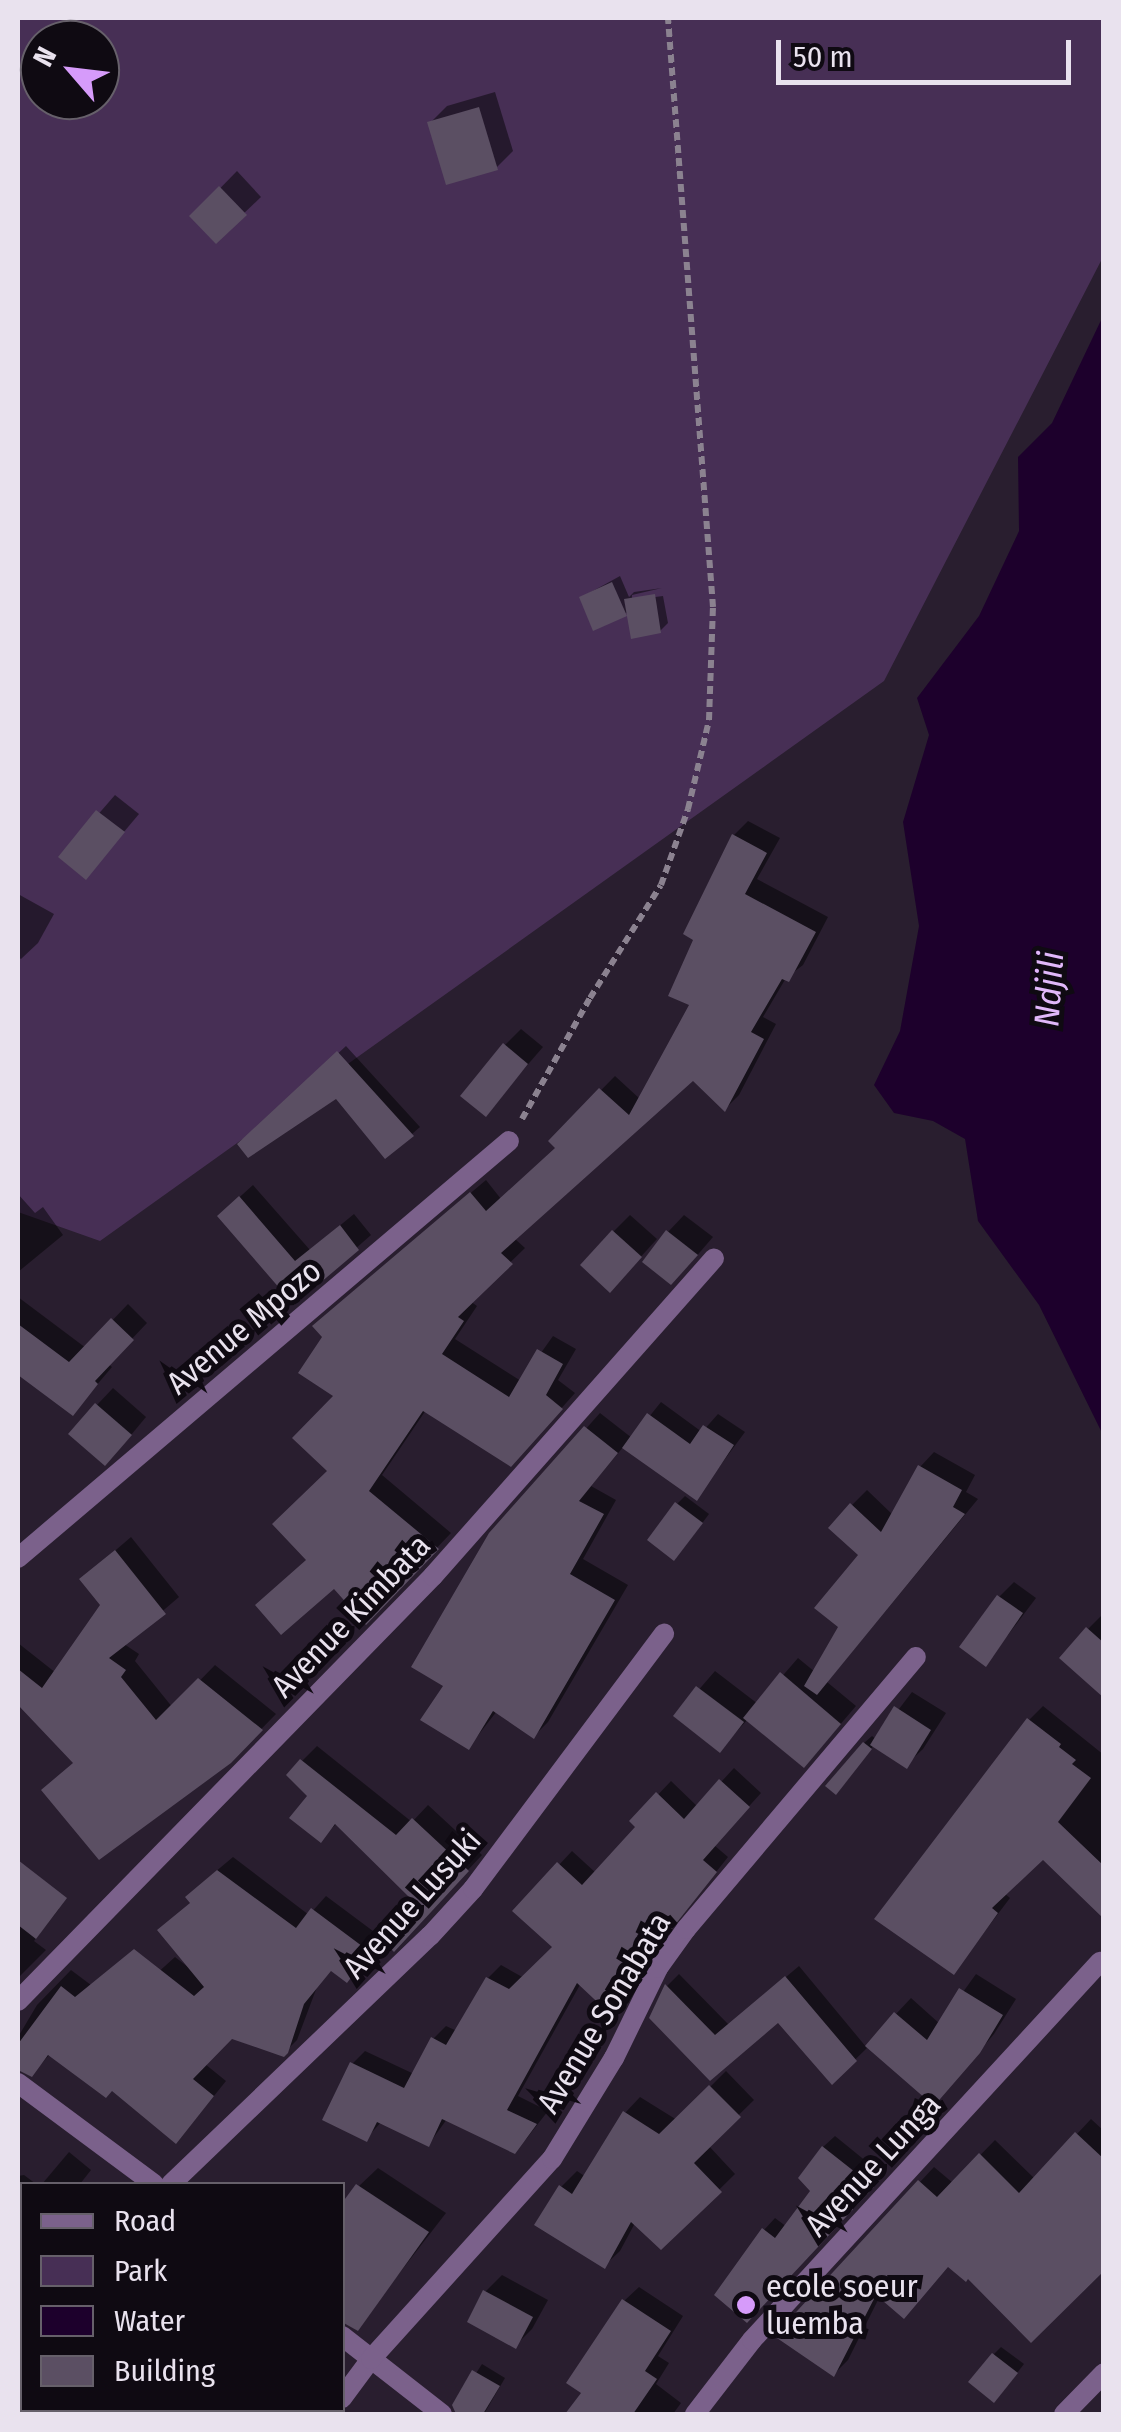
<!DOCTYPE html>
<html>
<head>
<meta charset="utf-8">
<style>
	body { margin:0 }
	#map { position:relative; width:1121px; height:2432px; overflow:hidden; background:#291e2f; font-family:"Fira Sans Condensed",sans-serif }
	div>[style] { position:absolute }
	.green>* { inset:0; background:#472f55 }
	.water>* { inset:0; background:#1d002c }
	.shadow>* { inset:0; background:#0007 }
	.building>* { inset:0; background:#5b4f63 }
	.path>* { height:6px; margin-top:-3px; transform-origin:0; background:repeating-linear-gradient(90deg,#8b8290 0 8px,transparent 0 13px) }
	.minor>* { height:20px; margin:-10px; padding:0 10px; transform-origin:10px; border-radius:10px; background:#7b618b }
	.dots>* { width:28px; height:28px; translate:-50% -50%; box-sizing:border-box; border:5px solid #0f0a12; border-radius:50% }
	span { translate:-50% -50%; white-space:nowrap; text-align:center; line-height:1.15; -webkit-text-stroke:10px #0f0a12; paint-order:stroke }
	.street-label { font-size:32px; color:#e9e2ee }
	.poi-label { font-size:32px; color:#e9e2ee }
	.left { translate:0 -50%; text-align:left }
	.water-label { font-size:35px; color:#e1b8fa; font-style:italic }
	.frame { position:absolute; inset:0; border:20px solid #e9e2ee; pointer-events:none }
	.legend { position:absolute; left:20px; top:2182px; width:325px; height:230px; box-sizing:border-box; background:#0f0a12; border:2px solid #66606a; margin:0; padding:12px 18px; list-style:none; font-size:30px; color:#e9e2ee }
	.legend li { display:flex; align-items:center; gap:20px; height:50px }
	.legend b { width:50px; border:2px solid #66606a }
	.north { position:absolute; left:20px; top:20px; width:100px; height:100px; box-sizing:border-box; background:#0f0a12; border:2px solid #66606a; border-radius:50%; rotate:298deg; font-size:28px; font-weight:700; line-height:40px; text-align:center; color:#e9e2ee }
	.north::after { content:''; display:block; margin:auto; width:35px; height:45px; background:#d69bfa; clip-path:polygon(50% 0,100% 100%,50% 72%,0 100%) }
	.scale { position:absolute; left:776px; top:40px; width:295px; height:45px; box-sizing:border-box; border:5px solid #e9e2ee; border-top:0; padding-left:12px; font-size:30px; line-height:35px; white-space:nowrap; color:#e9e2ee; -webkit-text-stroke:8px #0f0a12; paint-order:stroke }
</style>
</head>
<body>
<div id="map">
	<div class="green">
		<div style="clip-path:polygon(evenodd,18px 18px,1103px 18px,1103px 257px,884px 681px,100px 1241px,18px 1212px,18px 18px,40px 40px,100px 40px,100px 100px,40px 100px,40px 40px)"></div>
	</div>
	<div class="water">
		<div style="clip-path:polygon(1103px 316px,1103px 1435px,1039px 1305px,978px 1221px,965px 1139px,933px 1121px,894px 1113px,874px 1085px,900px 1031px,919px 926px,903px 822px,929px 735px,917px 698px,979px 616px,1019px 531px,1018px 457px,1052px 423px)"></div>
	</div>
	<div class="shadow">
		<div style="clip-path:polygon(495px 92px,513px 151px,496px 168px,430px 123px,447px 106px)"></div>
		<div style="clip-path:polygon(237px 171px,261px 197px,216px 240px,193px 216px)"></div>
		<div style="clip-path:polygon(620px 576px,629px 597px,634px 592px,662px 588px,632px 595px,632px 600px,663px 596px,668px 623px,660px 631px,629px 612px,595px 627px,582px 597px)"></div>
		<div style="clip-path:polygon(115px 795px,139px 814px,86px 877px,61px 857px)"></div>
		<div style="clip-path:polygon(748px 821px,780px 838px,757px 879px,828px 917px,803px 965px,786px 978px,763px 1017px,776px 1024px,739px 1095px,725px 1109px,693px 1077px,514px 1238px,525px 1248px,470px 1301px,477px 1306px,455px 1339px,521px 1381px,553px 1336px,576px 1349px,558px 1380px,575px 1393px,525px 1449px,426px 1410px,382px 1475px,451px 1533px,366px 1622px,309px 1559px,330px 1471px,337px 1395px,325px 1337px,330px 1312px,486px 1180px,501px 1199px,557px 1148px,551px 1141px,615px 1076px,640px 1099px,693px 1004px,696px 938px,734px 835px)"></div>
		<div style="clip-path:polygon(18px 894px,54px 914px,38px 943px,21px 959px,18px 957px)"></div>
		<div style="clip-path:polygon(521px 1029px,543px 1047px,486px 1113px,505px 1045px)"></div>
		<div style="clip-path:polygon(346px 1046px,420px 1127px,412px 1134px,337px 1096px,240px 1144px)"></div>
		<div style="clip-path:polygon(253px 1185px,310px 1250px,354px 1214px,371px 1235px,295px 1302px,233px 1203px)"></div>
		<div style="clip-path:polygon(18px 1194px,35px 1213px,43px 1207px,63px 1235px,18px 1272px)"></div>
		<div style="clip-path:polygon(630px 1215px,657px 1239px,626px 1273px,613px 1232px)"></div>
		<div style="clip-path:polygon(684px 1215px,713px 1237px,688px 1266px,668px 1232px)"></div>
		<div style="clip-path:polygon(18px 1297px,86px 1348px,128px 1304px,147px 1323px,108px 1364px,112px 1367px,73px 1413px,18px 1371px)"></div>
		<div style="clip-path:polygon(113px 1388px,146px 1417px,121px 1447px,97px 1405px)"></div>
		<div style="clip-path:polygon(661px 1402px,702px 1432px,718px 1414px,745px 1432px,697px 1497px,624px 1446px,591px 1486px,616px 1500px,583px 1559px,628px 1585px,548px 1722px,534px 1736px,497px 1711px,469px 1747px,446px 1685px,491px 1535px,600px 1413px,632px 1438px)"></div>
		<div style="clip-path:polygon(934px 1452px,975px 1475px,966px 1492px,978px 1499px,827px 1682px,856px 1706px,820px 1748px,748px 1719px,720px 1750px,676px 1716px,715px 1671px,758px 1704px,798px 1658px,815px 1672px,841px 1627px,862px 1555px,852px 1505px,867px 1490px,893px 1515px,920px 1467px)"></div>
		<div style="clip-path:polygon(685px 1496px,709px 1514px,682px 1550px,677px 1504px)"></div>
		<div style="clip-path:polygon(131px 1537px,179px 1597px,124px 1644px,139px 1654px,135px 1661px,173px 1708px,215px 1665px,276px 1714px,230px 1761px,75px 1762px,18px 1701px,18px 1643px,56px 1673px,103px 1605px,82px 1579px)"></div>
		<div style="clip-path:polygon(1014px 1582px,1036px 1598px,986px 1664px,999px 1597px)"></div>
		<div style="clip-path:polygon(1102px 1615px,1104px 1616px,1104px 1694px,1088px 1629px)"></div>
		<div style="clip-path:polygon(912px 1692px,946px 1713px,923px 1749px,906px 1765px,874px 1745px,844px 1784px,864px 1743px,872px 1736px,876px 1739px)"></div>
		<div style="clip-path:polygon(1043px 1706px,1104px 1755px,1104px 1916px,1043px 1857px,1004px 1893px,1010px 1898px,954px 1972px,1029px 1720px)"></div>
		<div style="clip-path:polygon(317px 1746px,412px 1822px,428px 1805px,482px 1855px,408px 1934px,382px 1936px,346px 1980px,332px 1969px,317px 1987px,297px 2040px,283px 2054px,232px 2037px,205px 2064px,226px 2081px,189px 2127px,51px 2053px,32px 2074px,18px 2066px,18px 2037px,37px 2005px,71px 1970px,91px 1985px,155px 1975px,175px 1957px,188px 1967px,192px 1902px,202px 1883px,233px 1857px,309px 1915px,326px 1896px,377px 1934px,414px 1898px,337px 1823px,321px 1840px,302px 1761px)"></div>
		<div style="clip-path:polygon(734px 1768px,761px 1793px,714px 1845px,728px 1857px,659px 1944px,641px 1981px,610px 2011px,581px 1983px,518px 2096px,548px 2111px,527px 2138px,514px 2151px,447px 2119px,429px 2144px,382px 2121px,366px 2139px,352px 2064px,365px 2051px,414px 2074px,433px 2039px,446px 2026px,457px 2031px,488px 1978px,501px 1965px,524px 1978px,555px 1947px,516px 1911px,572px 1851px,596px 1873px,639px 1826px,633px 1821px,671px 1781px,698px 1807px)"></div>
		<div style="clip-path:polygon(18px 1885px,59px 1909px,34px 1941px,46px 1950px,18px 1978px)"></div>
		<div style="clip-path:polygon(799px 1966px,867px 2048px,832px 2082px,778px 2019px,710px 2078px,652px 2018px,667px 1986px,679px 1974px,729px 2025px)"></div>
		<div style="clip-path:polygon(976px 1974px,1016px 1999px,994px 2034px,949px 2087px,896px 2014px,911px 1998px,940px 2024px)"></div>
		<div style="clip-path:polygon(726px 2071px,754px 2100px,708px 2145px,735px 2174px,661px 2247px,635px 2223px,620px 2251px,604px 2266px,561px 2187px,577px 2171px,586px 2177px,625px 2113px,640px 2097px,677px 2120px)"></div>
		<div style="clip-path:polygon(1091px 2119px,1104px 2131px,1104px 2222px,968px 2275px,949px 2264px,880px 2296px,848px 2360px,834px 2374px,920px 2182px,934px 2167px,953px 2183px,995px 2140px,1035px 2179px)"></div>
		<div style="clip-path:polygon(835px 2136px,883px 2175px,759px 2308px,764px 2230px,775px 2218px,787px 2227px,814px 2191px,823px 2147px)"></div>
		<div style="clip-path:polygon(69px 2152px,91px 2170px,80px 2184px,42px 2184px)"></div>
		<div style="clip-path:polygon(378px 2168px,446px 2213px,357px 2328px,359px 2186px)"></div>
		<div style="clip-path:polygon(24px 2175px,36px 2184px,22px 2184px,20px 2234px,18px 2176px)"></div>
		<div style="clip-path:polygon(502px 2275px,548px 2300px,532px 2329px,515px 2346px,485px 2292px)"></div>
		<div style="clip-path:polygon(22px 2283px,22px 2334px,18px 2345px,18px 2290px)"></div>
		<div style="clip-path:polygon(639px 2287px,683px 2316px,658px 2356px,669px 2363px,656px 2384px,681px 2403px,673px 2414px,568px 2414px,584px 2392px,624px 2301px)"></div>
		<div style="clip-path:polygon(1001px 2347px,1024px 2364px,1002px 2392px,994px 2354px)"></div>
		<div style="clip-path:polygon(482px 2364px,505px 2378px,484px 2414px,455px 2414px,455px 2406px)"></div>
		<div style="clip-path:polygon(63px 2410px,152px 2410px,157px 2414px,59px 2414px)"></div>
		<div style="clip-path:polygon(232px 2410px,264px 2410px,259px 2414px,238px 2414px)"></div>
	</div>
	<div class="building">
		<div style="clip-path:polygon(479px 107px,498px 170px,446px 185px,427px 122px)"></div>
		<div style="clip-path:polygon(219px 186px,247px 215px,216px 244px,189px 216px)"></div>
		<div style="clip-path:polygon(612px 582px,627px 616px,593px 631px,579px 597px)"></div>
		<div style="clip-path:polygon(655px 594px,661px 633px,631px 639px,624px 599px)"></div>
		<div style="clip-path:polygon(96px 810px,125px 832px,86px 880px,58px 857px)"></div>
		<div style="clip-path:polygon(732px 834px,767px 853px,745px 894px,816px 932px,789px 982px,782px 979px,751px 1032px,764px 1039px,725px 1112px,693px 1081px,501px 1253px,513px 1264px,458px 1317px,464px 1321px,442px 1354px,509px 1397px,537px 1349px,563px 1364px,546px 1395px,563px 1409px,511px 1467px,423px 1411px,369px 1491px,439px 1549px,366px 1625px,334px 1589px,281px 1635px,255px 1605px,306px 1560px,272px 1524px,327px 1471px,292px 1438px,333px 1396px,298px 1373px,322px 1337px,312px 1326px,470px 1192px,486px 1211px,555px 1148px,548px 1141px,599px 1088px,629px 1115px,689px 1005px,668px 996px,693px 940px,683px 934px)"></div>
		<div style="clip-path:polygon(503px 1043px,528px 1064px,486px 1117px,460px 1096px)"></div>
		<div style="clip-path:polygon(337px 1051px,414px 1136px,385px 1159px,336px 1099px,248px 1158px,237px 1144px)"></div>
		<div style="clip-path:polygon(239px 1196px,295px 1261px,340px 1225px,359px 1250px,294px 1305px,217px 1216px)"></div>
		<div style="clip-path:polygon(612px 1230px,642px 1257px,610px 1293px,580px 1265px)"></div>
		<div style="clip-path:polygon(666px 1230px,698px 1255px,671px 1285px,642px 1262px)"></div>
		<div style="clip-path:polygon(111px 1318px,134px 1340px,95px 1381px,98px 1384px,73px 1416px,18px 1375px,18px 1324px,69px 1362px)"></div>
		<div style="clip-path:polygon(95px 1403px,132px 1435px,105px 1466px,68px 1434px)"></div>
		<div style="clip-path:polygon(647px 1413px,690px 1444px,703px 1425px,734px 1445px,697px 1501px,622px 1448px)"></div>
		<div style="clip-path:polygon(584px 1426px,618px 1453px,579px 1501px,604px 1514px,570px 1574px,615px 1600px,534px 1739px,493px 1711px,469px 1750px,420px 1720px,443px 1686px,411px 1667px,489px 1533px)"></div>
		<div style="clip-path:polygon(918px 1465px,962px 1490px,953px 1507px,965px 1514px,817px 1695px,804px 1686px,838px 1627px,814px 1608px,858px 1555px,828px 1528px,850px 1503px,881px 1532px)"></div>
		<div style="clip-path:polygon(675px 1502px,703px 1523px,674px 1561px,647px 1540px)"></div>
		<div style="clip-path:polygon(115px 1550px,166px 1614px,109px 1658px,126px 1670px,121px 1677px,156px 1720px,198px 1678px,263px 1730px,231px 1763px,99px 1860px,41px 1790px,73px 1763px,18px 1705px,18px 1669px,42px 1688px,100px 1605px,79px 1579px)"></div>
		<div style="clip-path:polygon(997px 1595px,1023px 1613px,986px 1667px,959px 1647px)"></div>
		<div style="clip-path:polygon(1086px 1627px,1104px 1643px,1104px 1698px,1059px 1658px)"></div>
		<div style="clip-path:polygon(780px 1672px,841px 1724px,804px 1768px,743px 1718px)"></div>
		<div style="clip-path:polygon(696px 1686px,744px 1722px,720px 1753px,673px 1716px)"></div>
		<div style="clip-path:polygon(894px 1706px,931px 1730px,907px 1769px,870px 1745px)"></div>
		<div style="clip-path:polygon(1027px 1718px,1061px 1744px,1059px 1747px,1076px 1760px,1072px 1764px,1091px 1778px,1058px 1822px,1104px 1866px,1104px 1919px,1043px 1860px,992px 1908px,998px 1913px,954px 1975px,874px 1919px)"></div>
		<div style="clip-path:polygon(863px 1742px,872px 1749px,836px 1795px,825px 1786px)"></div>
		<div style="clip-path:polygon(300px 1759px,396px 1835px,412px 1818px,469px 1871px,394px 1952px,375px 1933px,410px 1898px,335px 1824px,321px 1843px,289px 1818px,307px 1796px,286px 1775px)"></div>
		<div style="clip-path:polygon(719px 1779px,750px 1807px,703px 1860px,717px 1872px,647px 1960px,628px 1997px,610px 2014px,577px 1983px,507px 2110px,537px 2124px,515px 2154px,442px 2119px,429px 2147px,377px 2122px,367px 2142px,322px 2120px,350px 2062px,404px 2088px,431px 2037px,446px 2045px,486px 1977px,509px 1989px,552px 1947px,512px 1911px,557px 1862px,582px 1885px,635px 1827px,629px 1821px,656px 1792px,684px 1819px)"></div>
		<div style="clip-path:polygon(18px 1860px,67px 1898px,36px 1939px,18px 1925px)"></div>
		<div style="clip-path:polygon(217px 1870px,296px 1928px,311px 1908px,370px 1952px,347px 1983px,331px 1971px,304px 2004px,288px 2053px,284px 2057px,232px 2039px,193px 2079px,214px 2096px,176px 2144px,112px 2091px,106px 2098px,48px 2055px,32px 2077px,18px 2070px,18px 2044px,61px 1986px,75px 1997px,134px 1949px,194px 1996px,204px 1987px,157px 1930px,190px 1903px,185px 1897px)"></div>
		<div style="clip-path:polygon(785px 1976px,857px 2061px,832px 2085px,778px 2023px,710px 2081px,649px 2018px,665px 1984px,715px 2035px)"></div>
		<div style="clip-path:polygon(959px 1988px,1003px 2015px,980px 2053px,934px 2106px,865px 2046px,894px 2012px,927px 2040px)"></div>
		<div style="clip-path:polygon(709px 2085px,741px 2117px,694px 2163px,722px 2192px,661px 2250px,631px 2222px,605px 2269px,534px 2225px,559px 2185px,572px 2194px,623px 2111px,659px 2134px)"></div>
		<div style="clip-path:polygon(1075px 2132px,1104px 2159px,1104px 2271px,1031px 2343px,968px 2279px,966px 2282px,948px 2267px,904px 2319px,876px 2295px,834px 2377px,774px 2336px,918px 2180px,937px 2197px,979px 2153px,1019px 2193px)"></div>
		<div style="clip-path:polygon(822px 2146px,874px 2187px,747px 2323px,714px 2295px,762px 2228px,775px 2238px,810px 2191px,798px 2178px)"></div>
		<div style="clip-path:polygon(356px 2184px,429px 2232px,358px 2331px,342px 2322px,342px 2203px)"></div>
		<div style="clip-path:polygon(483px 2290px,533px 2317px,516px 2349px,467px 2322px)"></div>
		<div style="clip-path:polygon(622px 2299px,671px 2331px,645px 2371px,657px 2379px,633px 2414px,565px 2414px,581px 2393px,566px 2383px)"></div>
		<div style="clip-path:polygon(992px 2353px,1018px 2373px,994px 2403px,968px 2382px)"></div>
		<div style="clip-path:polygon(472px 2370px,500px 2386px,483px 2414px,456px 2414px,452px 2405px)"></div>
	</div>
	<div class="path">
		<div style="left:522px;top:1119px;width:139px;rotate:-60.7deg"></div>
		<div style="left:590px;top:998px;width:133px;rotate:-57.9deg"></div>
		<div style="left:661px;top:885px;width:81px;rotate:-70.4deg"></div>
		<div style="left:688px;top:809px;width:91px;rotate:-76.7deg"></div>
		<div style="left:709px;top:720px;width:113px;rotate:-88deg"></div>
		<div style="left:713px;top:607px;width:591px;rotate:-94.37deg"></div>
	</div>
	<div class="minor">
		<div style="left:18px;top:1558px;width:644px;rotate:-40.34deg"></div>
		<div style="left:18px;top:2001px;width:594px;rotate:-45.68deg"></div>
		<div style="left:433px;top:1576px;width:424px;rotate:-48.5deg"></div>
		<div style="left:18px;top:2083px;width:169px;rotate:36.6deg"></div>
		<div style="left:171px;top:2184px;width:359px;rotate:-43.8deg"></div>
		<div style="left:430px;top:1936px;width:64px;rotate:-47.5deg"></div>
		<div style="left:473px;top:1889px;width:319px;rotate:-53.2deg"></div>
		<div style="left:342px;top:2336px;width:127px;rotate:38deg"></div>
		<div style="left:18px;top:2364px;width:8px;rotate:-60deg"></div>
		<div style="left:342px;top:2398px;width:49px;rotate:-53.4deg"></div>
		<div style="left:371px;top:2359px;width:270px;rotate:-47.9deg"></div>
		<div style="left:552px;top:2159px;width:119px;rotate:-58.5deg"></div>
		<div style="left:614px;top:2058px;width:100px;rotate:-63.9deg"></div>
		<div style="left:658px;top:1968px;width:48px;rotate:-54.3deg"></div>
		<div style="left:686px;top:1929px;width:356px;rotate:-49.8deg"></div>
		<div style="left:330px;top:2414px;width:6px;rotate:-45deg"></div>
		<div style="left:695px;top:2414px;width:93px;rotate:-52.4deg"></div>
		<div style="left:752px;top:2340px;width:514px;rotate:-47.37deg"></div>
		<div style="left:1064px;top:2414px;width:57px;rotate:-45.7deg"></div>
	</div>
	<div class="dots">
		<div style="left:746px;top:2305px;background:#d69bfa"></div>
	</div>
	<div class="street-label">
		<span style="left:244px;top:1327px;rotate:-40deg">Avenue Mpozo</span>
		<span style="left:351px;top:1616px;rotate:-46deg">Avenue Kimbata</span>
		<span style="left:412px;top:1904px;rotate:-48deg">Avenue Lusuki</span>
		<span style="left:604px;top:2013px;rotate:-59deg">Avenue Sonabata</span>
		<span style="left:873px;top:2165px;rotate:-47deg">Avenue Lunga</span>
	</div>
	<div class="poi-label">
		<span class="left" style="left:766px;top:2305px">ecole soeur<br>luemba</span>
	</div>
	<div class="water-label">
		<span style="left:1049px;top:989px;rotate:-86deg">Ndjili</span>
	</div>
	<div class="frame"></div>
	<ul class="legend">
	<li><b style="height:12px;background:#7b618b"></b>Road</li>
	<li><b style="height:28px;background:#472f55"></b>Park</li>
	<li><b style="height:28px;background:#1d002c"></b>Water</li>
	<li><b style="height:28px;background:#5b4f63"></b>Building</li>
	</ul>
	<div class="north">N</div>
	<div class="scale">50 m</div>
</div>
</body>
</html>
